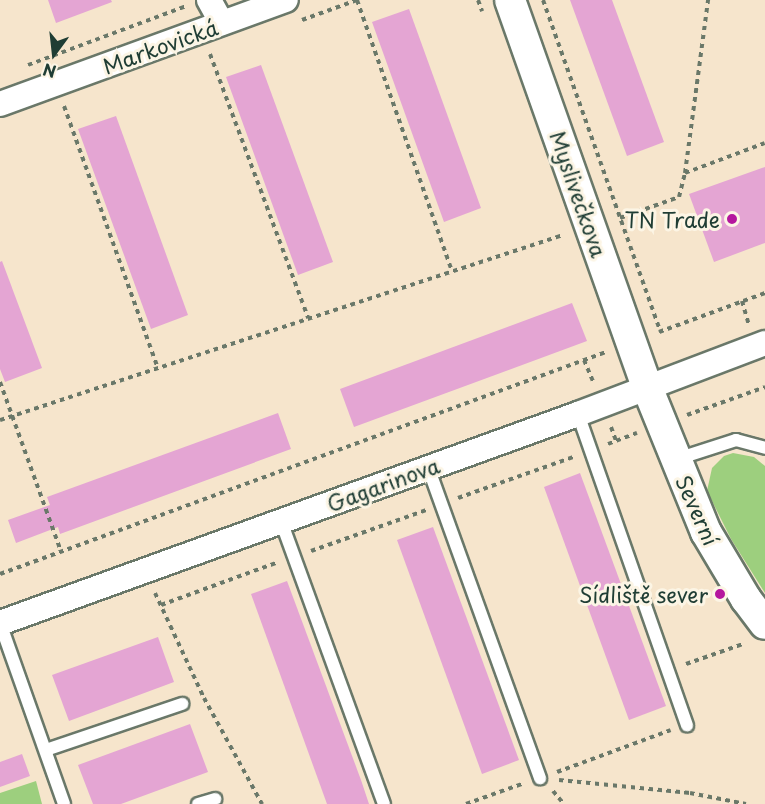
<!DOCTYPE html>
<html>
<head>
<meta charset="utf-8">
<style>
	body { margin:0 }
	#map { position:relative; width:765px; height:804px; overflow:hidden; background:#f6e5cc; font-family:"Playpen Sans",sans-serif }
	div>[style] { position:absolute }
	.green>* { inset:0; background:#9dcf7e }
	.building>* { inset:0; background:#e4a5d3 }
	.path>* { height:4px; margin-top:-2px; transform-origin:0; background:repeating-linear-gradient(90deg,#6a7869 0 4.5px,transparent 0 9px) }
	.roads { filter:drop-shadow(2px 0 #6a7869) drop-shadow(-2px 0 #6a7869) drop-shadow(0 2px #6a7869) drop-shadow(0 -2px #6a7869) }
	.service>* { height:12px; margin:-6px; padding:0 6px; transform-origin:6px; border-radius:6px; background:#fff }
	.minor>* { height:24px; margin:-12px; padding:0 12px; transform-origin:12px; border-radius:12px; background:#fff }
	.tertiary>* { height:30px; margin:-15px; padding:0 15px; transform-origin:15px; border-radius:15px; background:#fff }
	.dots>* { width:16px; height:16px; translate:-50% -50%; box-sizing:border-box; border:3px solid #fcf5e5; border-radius:50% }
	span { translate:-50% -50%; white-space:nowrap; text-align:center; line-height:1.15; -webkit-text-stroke:6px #fcf5e5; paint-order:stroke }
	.street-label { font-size:21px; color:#1f3d34 }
	.poi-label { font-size:21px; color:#1f3d34 }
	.right { translate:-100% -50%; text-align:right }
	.north { position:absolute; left:24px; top:24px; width:60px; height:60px; -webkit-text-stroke:4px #fcf5e5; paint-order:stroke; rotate:195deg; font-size:16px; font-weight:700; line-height:24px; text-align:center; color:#1f3d34 }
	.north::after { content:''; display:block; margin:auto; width:21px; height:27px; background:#1f3d34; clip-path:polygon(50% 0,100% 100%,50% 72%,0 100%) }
</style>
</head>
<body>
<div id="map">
	<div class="green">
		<div style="clip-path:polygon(733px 453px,754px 457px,765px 466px,765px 593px,731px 539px,707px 491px,712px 468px,724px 456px)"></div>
		<div style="clip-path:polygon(36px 781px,42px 804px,0 804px,0 793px)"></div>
	</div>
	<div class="building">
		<div style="clip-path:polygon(48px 0,111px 0,112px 2px,56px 23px)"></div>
		<div style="clip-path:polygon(570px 0,612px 0,664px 142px,627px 156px)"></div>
		<div style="clip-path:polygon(409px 9px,481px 208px,444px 222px,372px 22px)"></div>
		<div style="clip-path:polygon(261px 65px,333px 262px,298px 275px,226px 77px)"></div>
		<div style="clip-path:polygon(116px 116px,188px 315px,151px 329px,78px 129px)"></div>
		<div style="clip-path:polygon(765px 167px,765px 243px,714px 262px,689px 194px)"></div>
		<div style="clip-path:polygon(2px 261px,42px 368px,5px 382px,0 369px,0 262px)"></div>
		<div style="clip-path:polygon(572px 303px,587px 341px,354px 427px,340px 389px)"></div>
		<div style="clip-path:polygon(278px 413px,291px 449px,60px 534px,58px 527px,16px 543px,8px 520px,50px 505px,47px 497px)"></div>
		<div style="clip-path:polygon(580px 473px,666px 706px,629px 720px,544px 487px)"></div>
		<div style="clip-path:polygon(433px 527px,519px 760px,482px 774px,397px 540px)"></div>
		<div style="clip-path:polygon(287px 581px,361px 780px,369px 804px,327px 804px,251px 594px)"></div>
		<div style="clip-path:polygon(158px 637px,174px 682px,69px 721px,52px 675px)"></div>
		<div style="clip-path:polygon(190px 724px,208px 772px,121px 804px,93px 804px,78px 765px)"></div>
		<div style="clip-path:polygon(22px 754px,30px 776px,0 787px,0 762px)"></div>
	</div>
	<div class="path">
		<div style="left:357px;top:0;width:287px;rotate:70.7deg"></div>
		<div style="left:478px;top:0;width:12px;rotate:70deg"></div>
		<div style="left:543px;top:0;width:351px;rotate:70.5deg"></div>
		<div style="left:302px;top:20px;width:59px;rotate:-20deg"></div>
		<div style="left:210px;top:54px;width:282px;rotate:69.6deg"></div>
		<div style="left:28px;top:65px;width:170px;rotate:-20.4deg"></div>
		<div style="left:64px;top:106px;width:278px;rotate:70.3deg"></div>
		<div style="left:685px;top:173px;width:85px;rotate:-20.6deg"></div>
		<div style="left:620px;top:218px;width:63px;rotate:-19.6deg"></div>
		<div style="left:679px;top:197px;width:25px;rotate:-76deg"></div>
		<div style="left:685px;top:173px;width:175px;rotate:-82.4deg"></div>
		<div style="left:742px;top:301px;width:25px;rotate:74deg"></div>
		<div style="left:659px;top:332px;width:113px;rotate:-20.2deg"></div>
		<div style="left:584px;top:360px;width:23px;rotate:67deg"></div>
		<div style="left:0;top:382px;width:180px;rotate:70.2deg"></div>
		<div style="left:687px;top:415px;width:83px;rotate:-19.7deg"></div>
		<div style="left:0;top:420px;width:593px;rotate:-18.19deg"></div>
		<div style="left:611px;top:427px;width:15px;rotate:70deg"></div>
		<div style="left:608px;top:444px;width:31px;rotate:-21deg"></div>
		<div style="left:458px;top:498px;width:122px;rotate:-19.6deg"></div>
		<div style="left:311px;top:551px;width:122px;rotate:-19.6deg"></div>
		<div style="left:0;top:574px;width:645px;rotate:-20.12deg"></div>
		<div style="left:155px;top:593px;width:116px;rotate:65deg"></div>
		<div style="left:204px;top:698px;width:121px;rotate:61.3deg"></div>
		<div style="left:161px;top:605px;width:122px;rotate:-20.1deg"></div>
		<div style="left:686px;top:664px;width:60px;rotate:-19.3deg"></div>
		<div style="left:557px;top:772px;width:121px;rotate:-20.2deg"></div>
		<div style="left:559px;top:780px;width:132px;rotate:5.7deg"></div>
		<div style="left:690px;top:793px;width:57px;rotate:11.1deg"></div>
		<div style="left:553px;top:791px;width:17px;rotate:50deg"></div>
		<div style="left:466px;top:804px;width:59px;rotate:-19.7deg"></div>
	</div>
	<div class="roads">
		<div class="service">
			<div style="left:578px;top:414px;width:330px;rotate:70.7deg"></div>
			<div style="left:677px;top:459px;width:62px;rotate:-17.9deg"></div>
			<div style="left:736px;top:440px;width:30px;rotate:15deg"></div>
			<div style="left:428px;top:467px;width:331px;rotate:70.2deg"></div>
			<div style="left:281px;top:521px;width:301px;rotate:70deg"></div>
			<div style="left:0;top:623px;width:192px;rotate:70.5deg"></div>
			<div style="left:46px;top:750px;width:144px;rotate:-18.7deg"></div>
			<div style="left:198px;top:804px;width:18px;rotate:-16deg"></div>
		</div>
		<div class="minor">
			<div style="left:209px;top:0;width:26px;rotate:61deg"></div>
			<div style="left:0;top:104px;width:304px;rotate:-20deg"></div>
			<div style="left:0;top:623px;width:615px;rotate:-19.88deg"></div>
			<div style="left:578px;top:414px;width:200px;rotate:-20.8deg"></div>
		</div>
		<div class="tertiary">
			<div style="left:510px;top:0;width:411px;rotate:70.5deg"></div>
			<div style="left:647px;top:387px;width:157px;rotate:67.9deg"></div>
			<div style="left:706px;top:532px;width:78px;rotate:59.2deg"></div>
			<div style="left:746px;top:599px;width:31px;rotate:53deg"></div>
		</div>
	</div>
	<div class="dots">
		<div style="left:732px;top:219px;background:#b5179e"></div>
		<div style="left:720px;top:594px;background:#b5179e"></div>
	</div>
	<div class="street-label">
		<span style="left:160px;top:46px;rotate:-20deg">Markovická</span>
		<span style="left:579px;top:194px;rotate:71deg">Myslivečkova</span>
		<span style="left:383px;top:484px;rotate:-20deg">Gagarinova</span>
		<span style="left:698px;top:510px;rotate:66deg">Severní</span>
	</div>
	<div class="poi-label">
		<span class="right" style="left:720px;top:219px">TN Trade</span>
		<span class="right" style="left:708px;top:594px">Sídliště sever</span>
	</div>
	<div class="north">N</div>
</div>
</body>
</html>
